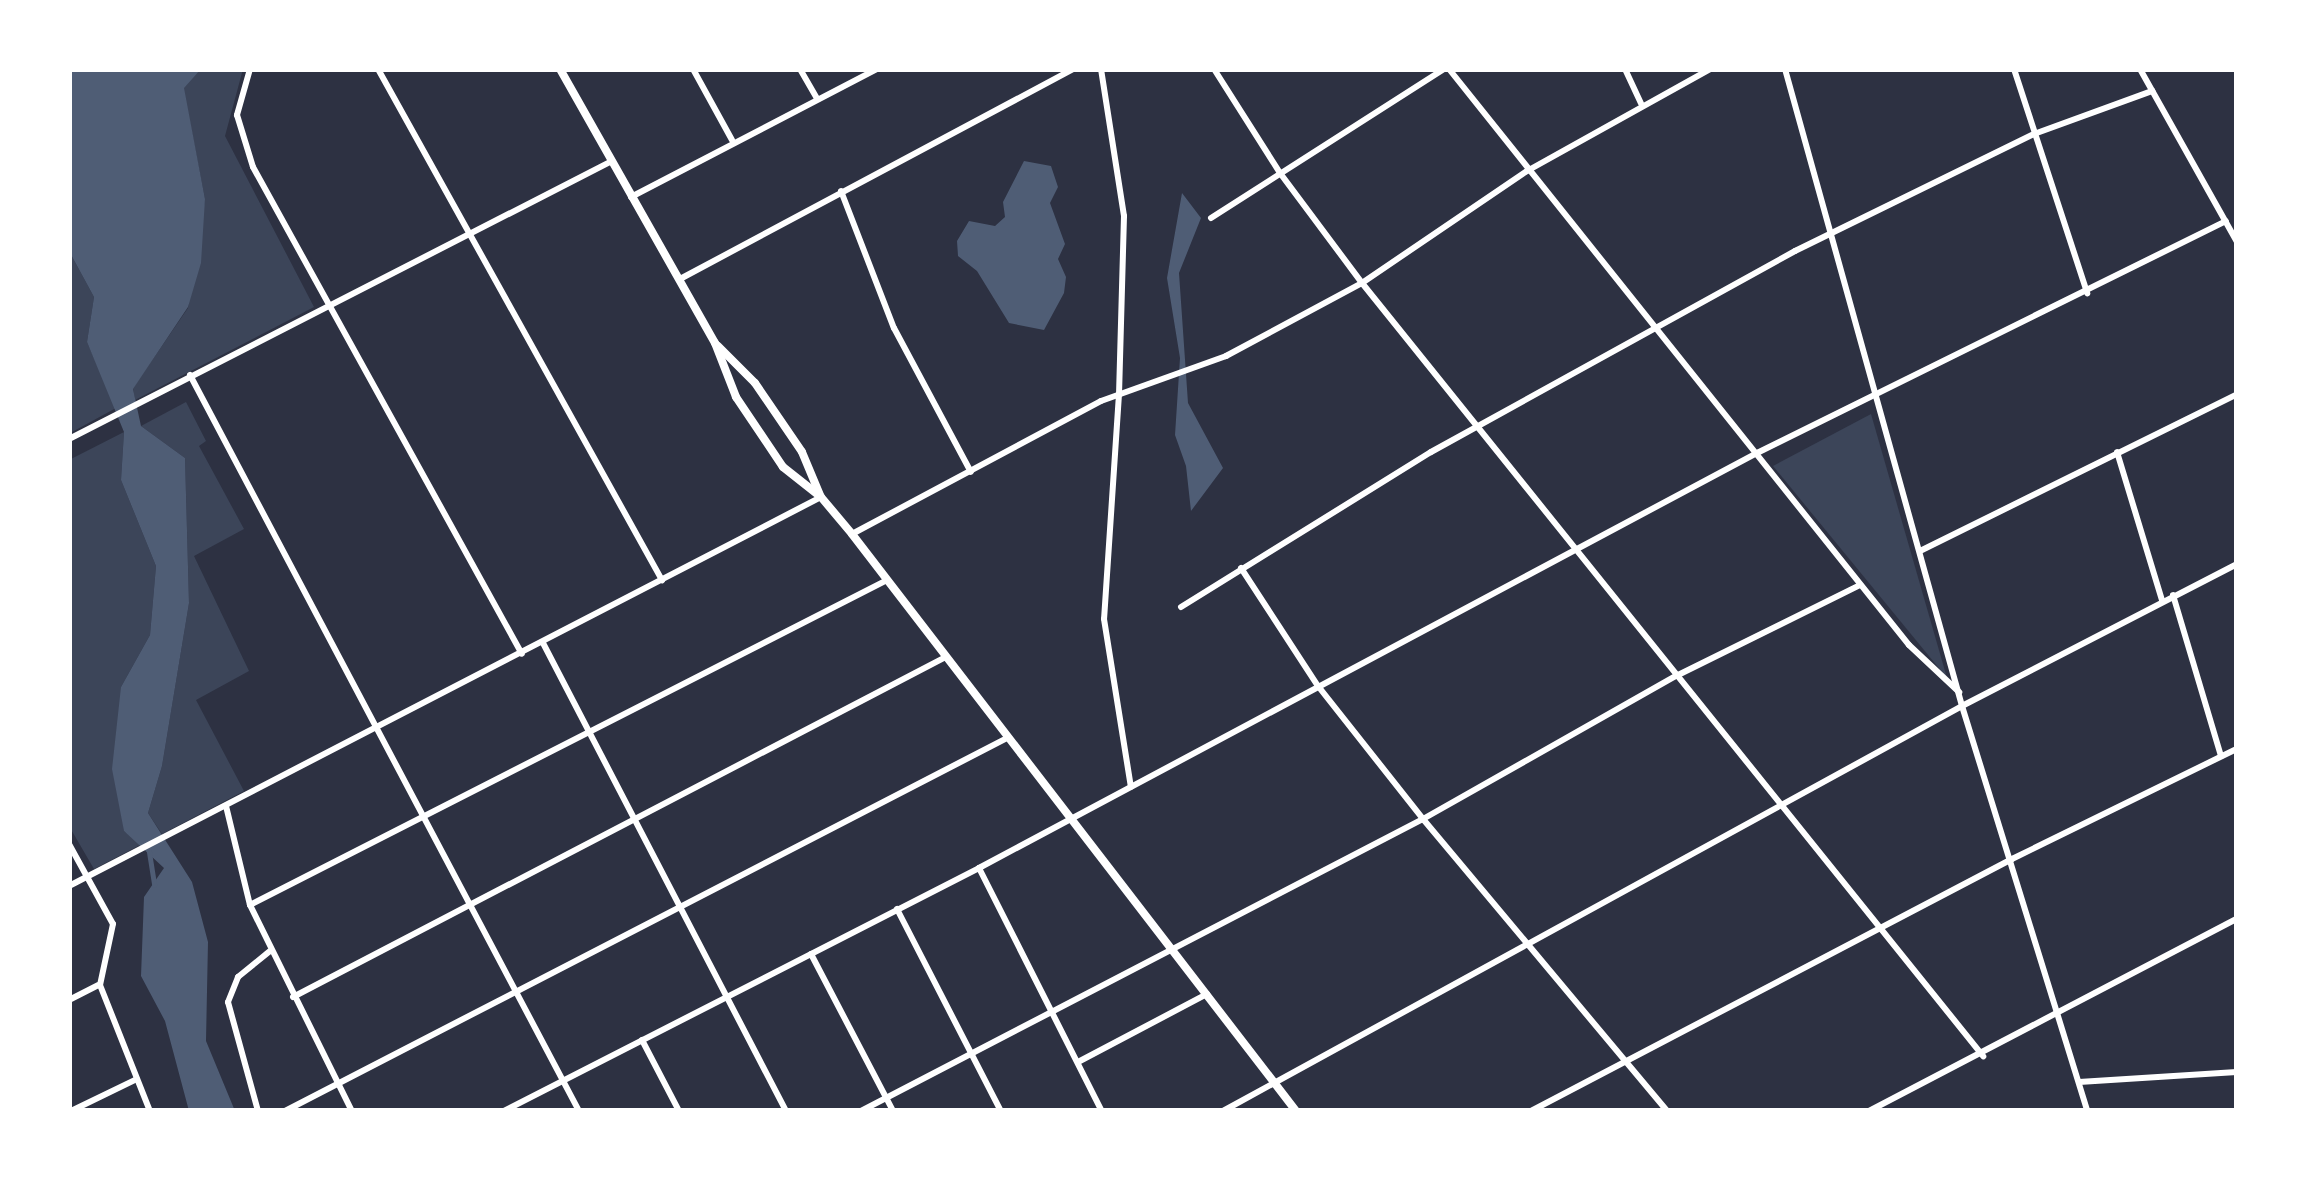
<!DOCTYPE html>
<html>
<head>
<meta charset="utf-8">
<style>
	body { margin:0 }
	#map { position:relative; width:2306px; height:1180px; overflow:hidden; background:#2d3142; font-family:"Alegreya Sans",sans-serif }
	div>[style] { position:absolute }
	.green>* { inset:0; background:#3c4559 }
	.water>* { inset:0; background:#4f5d75 }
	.stream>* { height:4.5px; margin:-2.25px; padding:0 2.25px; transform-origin:2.25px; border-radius:2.25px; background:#4f5d75 }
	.minor>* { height:6px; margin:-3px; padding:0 3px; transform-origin:3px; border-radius:3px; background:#fff }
	.tertiary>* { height:8px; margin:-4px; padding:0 4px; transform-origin:4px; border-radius:4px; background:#fff }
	span { translate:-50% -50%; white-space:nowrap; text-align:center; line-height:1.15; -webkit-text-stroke:12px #fff; paint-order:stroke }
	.frame { position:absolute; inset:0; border:72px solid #fff; pointer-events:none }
</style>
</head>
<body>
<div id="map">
	<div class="green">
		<div style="clip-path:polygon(201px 69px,243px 69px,225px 136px,314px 307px,135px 400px,133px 388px,188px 308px,205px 199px,183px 87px)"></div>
		<div style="clip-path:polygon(69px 251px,94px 297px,87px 342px,116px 408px,72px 432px)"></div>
		<div style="clip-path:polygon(186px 402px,206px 441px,199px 446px,244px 529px,194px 556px,249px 671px,196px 700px,244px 791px,162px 834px,148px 813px,162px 766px,189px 603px,185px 458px,141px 426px)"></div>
		<div style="clip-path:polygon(1871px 414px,1947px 678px,1773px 466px)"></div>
		<div style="clip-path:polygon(124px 432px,121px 480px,156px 566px,150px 635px,121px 687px,124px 831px,142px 844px,94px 869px,69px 826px,69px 460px)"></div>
	</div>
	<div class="water">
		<div style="clip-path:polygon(72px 69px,201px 69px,184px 88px,205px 199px,201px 263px,188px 307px,133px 389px,141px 426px,185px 458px,189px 603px,162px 766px,148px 813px,192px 882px,208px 942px,206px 1041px,235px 1111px,189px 1111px,165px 1021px,141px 976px,144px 897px,164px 868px,124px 831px,112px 769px,121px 687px,150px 635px,156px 566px,121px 480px,124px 432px,87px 342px,94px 297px,69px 251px)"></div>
		<div style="clip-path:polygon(1024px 161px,1051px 166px,1058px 187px,1050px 203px,1065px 244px,1058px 259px,1066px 277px,1064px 293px,1044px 330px,1009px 323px,977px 271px,958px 256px,957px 241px,969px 221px,995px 226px,1005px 217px,1003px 202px)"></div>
		<div style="clip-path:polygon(1182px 193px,1201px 218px,1179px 273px,1188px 403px,1223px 468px,1191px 511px,1186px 466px,1175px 435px,1180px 358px,1167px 278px)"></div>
	</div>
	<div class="stream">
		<div style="left:149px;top:849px;width:36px;rotate:81deg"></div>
	</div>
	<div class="minor">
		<div style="left:250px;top:69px;width:48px;rotate:105.8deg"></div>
		<div style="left:237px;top:115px;width:54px;rotate:72.9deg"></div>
		<div style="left:253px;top:167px;width:556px;rotate:61.09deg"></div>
		<div style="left:378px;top:69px;width:585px;rotate:60.94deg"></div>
		<div style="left:693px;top:69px;width:81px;rotate:61.2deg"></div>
		<div style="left:800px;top:69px;width:34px;rotate:60deg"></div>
		<div style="left:1101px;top:69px;width:149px;rotate:81.1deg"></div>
		<div style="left:1124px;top:216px;width:178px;rotate:91.6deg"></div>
		<div style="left:1119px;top:394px;width:225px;rotate:93.8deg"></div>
		<div style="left:1104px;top:619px;width:170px;rotate:80.9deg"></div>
		<div style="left:1214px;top:69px;width:123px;rotate:57.6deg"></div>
		<div style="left:1280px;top:173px;width:137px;rotate:53.3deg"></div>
		<div style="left:1362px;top:283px;width:992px;rotate:51.22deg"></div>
		<div style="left:1449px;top:69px;width:737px;rotate:51.39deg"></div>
		<div style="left:1909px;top:645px;width:69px;rotate:43.2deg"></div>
		<div style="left:1625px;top:69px;width:38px;rotate:65deg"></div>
		<div style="left:1785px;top:69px;width:661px;rotate:74.47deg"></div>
		<div style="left:1962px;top:706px;width:424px;rotate:72.8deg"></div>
		<div style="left:2014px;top:69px;width:236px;rotate:71.9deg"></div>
		<div style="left:2140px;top:69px;width:198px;rotate:60.7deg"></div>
		<div style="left:841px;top:191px;width:147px;rotate:68.9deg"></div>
		<div style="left:894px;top:328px;width:163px;rotate:61.9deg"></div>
		<div style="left:631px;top:197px;width:277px;rotate:-27.5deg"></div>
		<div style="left:1211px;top:218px;width:277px;rotate:-32.6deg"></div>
		<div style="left:680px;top:279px;width:446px;rotate:-28.1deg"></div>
		<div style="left:190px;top:375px;width:832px;rotate:62.14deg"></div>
		<div style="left:69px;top:439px;width:608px;rotate:-27.11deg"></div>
		<div style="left:2117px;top:452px;width:155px;rotate:73.1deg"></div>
		<div style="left:852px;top:534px;width:282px;rotate:-28.1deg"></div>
		<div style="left:1101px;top:401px;width:133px;rotate:-19.8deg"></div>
		<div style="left:1226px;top:356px;width:154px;rotate:-28.2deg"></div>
		<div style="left:1362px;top:283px;width:199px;rotate:-34.2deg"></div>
		<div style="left:1527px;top:171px;width:210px;rotate:-29.1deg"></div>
		<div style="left:1920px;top:551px;width:354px;rotate:-26.3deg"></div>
		<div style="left:1241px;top:568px;width:141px;rotate:56.9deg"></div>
		<div style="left:1318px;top:686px;width:169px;rotate:51.7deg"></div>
		<div style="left:1423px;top:819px;width:381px;rotate:50.1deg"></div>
		<div style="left:2173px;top:595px;width:168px;rotate:73.4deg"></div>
		<div style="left:1181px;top:607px;width:294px;rotate:-31.8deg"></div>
		<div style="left:1431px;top:452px;width:416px;rotate:-28.9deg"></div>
		<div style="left:1795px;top:251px;width:266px;rotate:-26.1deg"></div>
		<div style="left:2034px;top:134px;width:126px;rotate:-20deg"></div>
		<div style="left:543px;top:643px;width:527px;rotate:62.56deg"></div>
		<div style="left:226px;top:806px;width:102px;rotate:76.4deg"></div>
		<div style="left:250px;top:905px;width:230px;rotate:63.7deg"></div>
		<div style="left:69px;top:844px;width:91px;rotate:61.2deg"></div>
		<div style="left:113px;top:924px;width:62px;rotate:102deg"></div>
		<div style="left:100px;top:985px;width:136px;rotate:68.4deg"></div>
		<div style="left:979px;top:868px;width:272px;rotate:63.2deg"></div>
		<div style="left:69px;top:886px;width:847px;rotate:-27.35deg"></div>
		<div style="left:250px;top:905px;width:715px;rotate:-27.03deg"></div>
		<div style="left:897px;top:909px;width:227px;rotate:62.8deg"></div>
		<div style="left:811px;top:954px;width:177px;rotate:62.4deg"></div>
		<div style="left:293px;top:997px;width:734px;rotate:-27.51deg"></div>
		<div style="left:69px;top:1000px;width:33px;rotate:-27deg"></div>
		<div style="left:642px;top:1040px;width:80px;rotate:62.5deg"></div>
		<div style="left:1078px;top:1062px;width:146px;rotate:-27.8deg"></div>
		<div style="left:2079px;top:1082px;width:158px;rotate:-3.6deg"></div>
		<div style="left:71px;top:1111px;width:73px;rotate:-25.9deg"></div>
		<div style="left:258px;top:1111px;width:113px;rotate:-105.4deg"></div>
		<div style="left:228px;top:1002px;width:27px;rotate:-68deg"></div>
		<div style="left:238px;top:977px;width:41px;rotate:-39.1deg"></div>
		<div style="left:285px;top:1111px;width:813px;rotate:-27.32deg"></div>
		<div style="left:504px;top:1111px;width:534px;rotate:-27.09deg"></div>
		<div style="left:979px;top:868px;width:882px;rotate:-28.08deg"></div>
		<div style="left:1757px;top:453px;width:523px;rotate:-26.32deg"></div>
		<div style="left:861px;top:1111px;width:633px;rotate:-27.46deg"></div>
		<div style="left:1423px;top:819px;width:291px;rotate:-29.5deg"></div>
		<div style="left:1676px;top:676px;width:205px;rotate:-26.3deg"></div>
		<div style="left:1223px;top:1111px;width:843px;rotate:-28.72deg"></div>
		<div style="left:1962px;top:706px;width:309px;rotate:-27.3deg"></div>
		<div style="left:1531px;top:1111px;width:543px;rotate:-27.65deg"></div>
		<div style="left:2012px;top:859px;width:250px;rotate:-26.1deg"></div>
		<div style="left:1869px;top:1111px;width:415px;rotate:-27.6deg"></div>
	</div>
	<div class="tertiary">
		<div style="left:560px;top:69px;width:315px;rotate:60.5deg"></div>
		<div style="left:715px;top:343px;width:58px;rotate:68.7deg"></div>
		<div style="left:736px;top:397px;width:84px;rotate:56.1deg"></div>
		<div style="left:783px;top:467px;width:48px;rotate:38.3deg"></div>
		<div style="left:821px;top:497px;width:48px;rotate:50deg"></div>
		<div style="left:852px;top:534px;width:728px;rotate:52.42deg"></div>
		<div style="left:718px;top:346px;width:52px;rotate:45deg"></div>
		<div style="left:755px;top:383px;width:83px;rotate:55.7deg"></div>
		<div style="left:802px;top:452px;width:47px;rotate:67.3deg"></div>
	</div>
	<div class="frame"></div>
</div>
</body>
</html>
